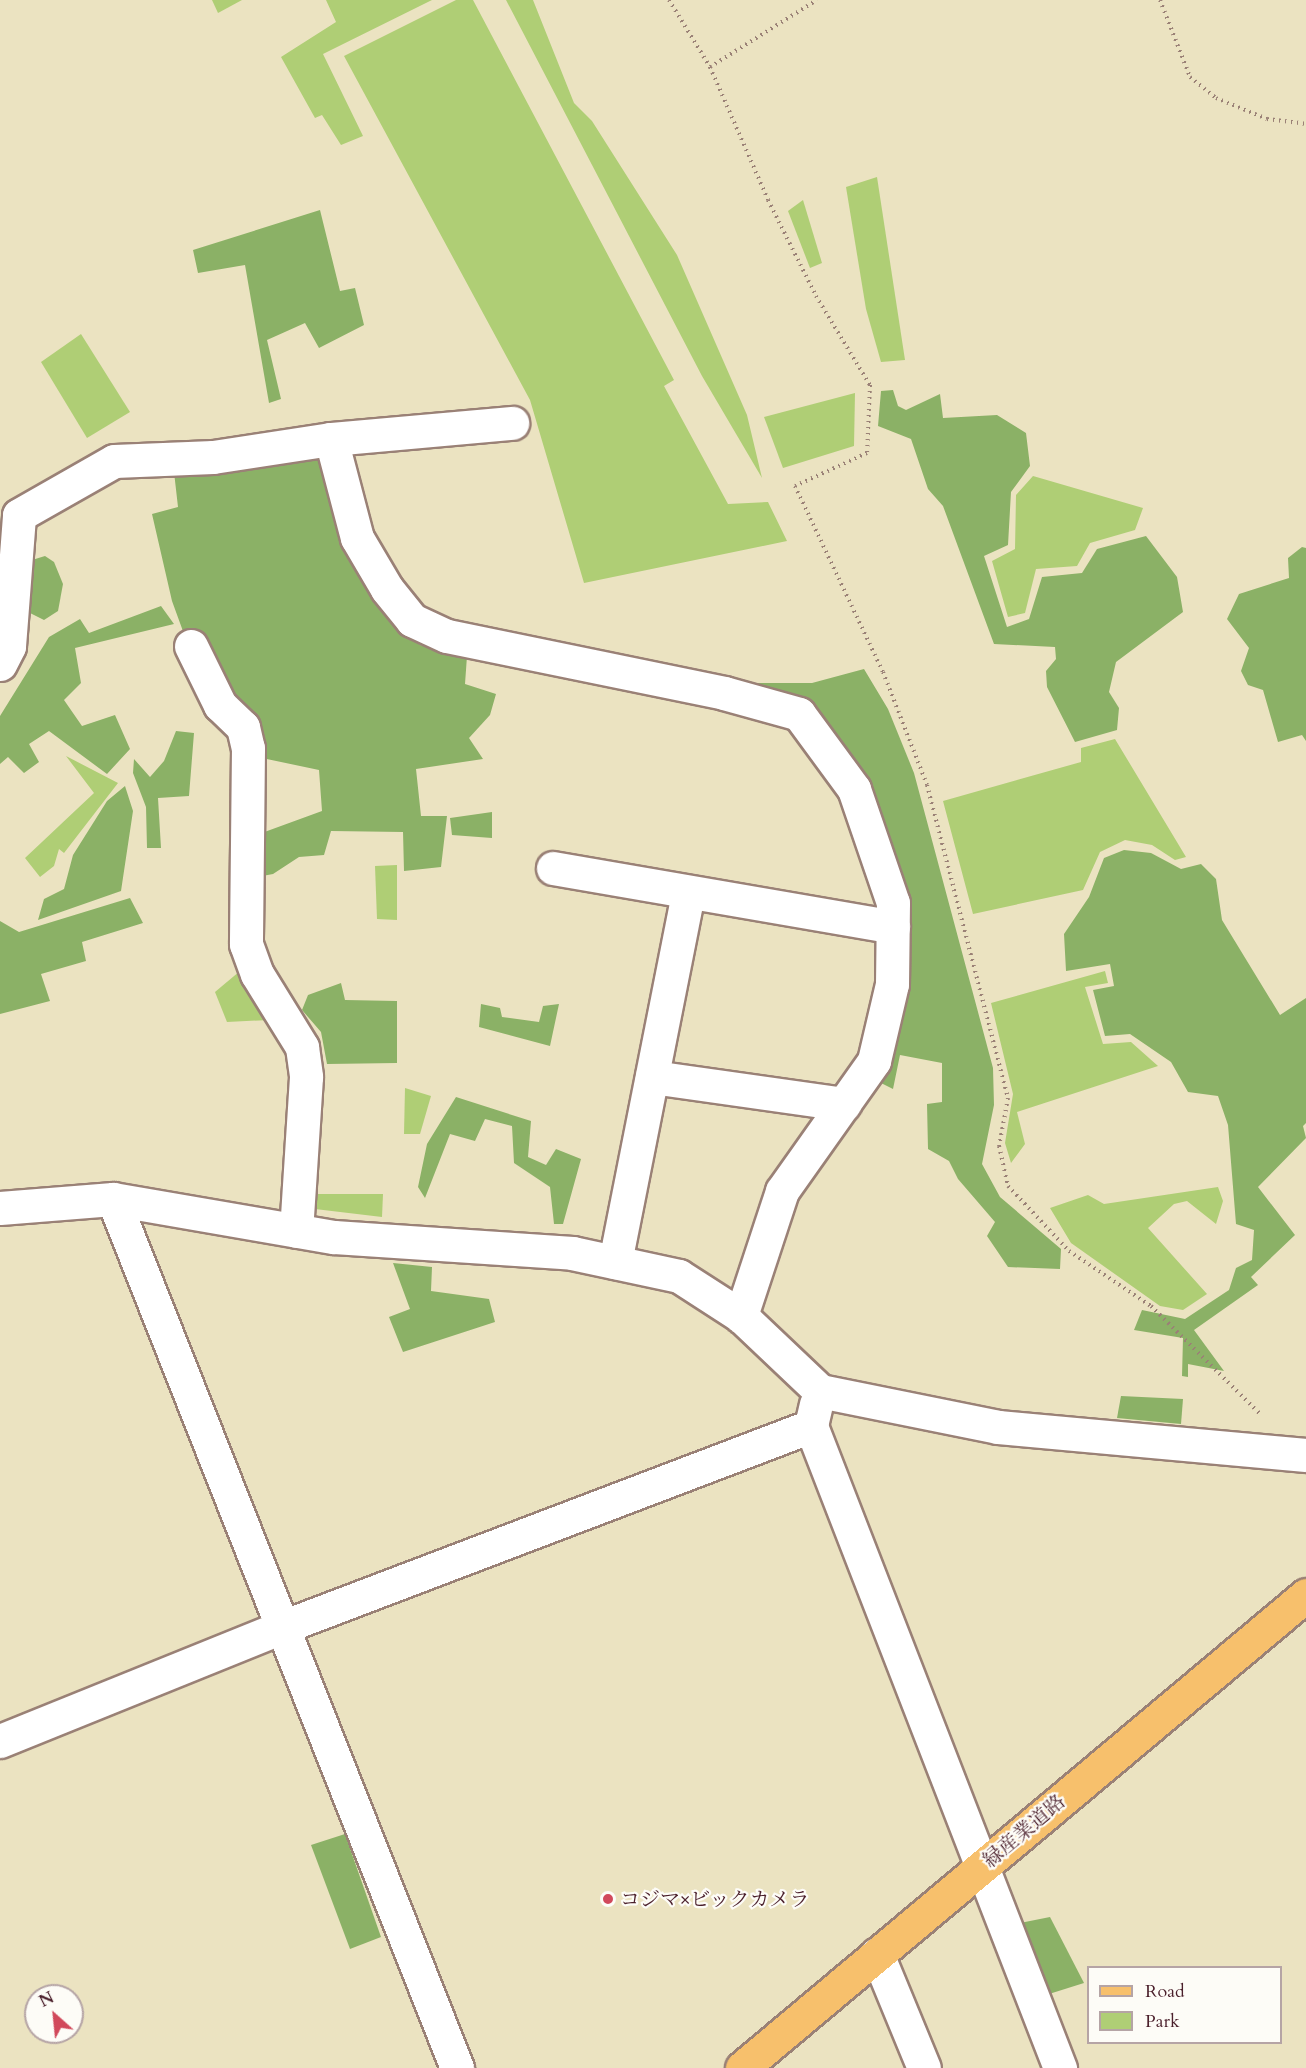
<!DOCTYPE html>
<html>
<head>
<meta charset="utf-8">
<style>
	body { margin:0 }
	#map { position:relative; width:1306px; height:2068px; overflow:hidden; background:#ebe3c1; font-family:Cardo,"Noto Serif JP",serif }
	div>[style] { position:absolute }
	.green>* { inset:0; background:#afce75 }
	.forest>* { inset:0; background:#8bb166 }
	.path>* { height:4px; margin-top:-2px; transform-origin:0; background:repeating-linear-gradient(90deg,#9a8176 0 1.5px,transparent 0 6px) }
	.roads { filter:drop-shadow(2px 0 #9a8176) drop-shadow(-2px 0 #9a8176) drop-shadow(0 2px #9a8176) drop-shadow(0 -2px #9a8176) }
	.minor>* { height:33px; margin:-16.5px; padding:0 16.5px; transform-origin:16.5px; border-radius:16.5px; background:#fff }
	.major>* { height:33px; margin:-16.5px; padding:0 16.5px; transform-origin:16.5px; border-radius:16.5px; background:#f7c06c }
	.dots>* { width:16px; height:16px; translate:-50% -50%; box-sizing:border-box; border:3px solid #fdfcf7; border-radius:50% }
	span { translate:-50% -50%; white-space:nowrap; text-align:center; line-height:1.15; -webkit-text-stroke:4.5px #fdfcf7; paint-order:stroke }
	.street-label { font-size:20px; color:#4a1f2b }
	.poi-label { font-size:20px; color:#4a1f2b }
	.left { translate:0 -50%; text-align:left }
	.legend { position:absolute; left:1087px; top:1966px; width:195px; height:78px; box-sizing:border-box; background:#fdfcf7; border:2px solid #b5a4a5; margin:0; padding:8px 10px; list-style:none; font-size:18px; color:#4a1f2b }
	.legend li { display:flex; align-items:center; gap:12px; height:30px }
	.legend b { width:30px; border:2px solid #b5a4a5 }
	.north { position:absolute; left:24px; top:1984px; width:60px; height:60px; box-sizing:border-box; background:#fdfcf7; border:2px solid #b5a4a5; border-radius:50%; rotate:333deg; font-size:16px; font-weight:700; line-height:24px; text-align:center; color:#4a1f2b }
	.north::after { content:''; display:block; margin:auto; width:21px; height:27px; background:#d1495b; clip-path:polygon(50% 0,100% 100%,50% 72%,0 100%) }
</style>
</head>
<body>
<div id="map">
	<div class="green">
		<div style="clip-path:polygon(212px 0,242px 0,218px 13px)"></div>
		<div style="clip-path:polygon(326px 0,432px 0,323px 54px,363px 136px,341px 145px,322px 115px,315px 118px,281px 57px,336px 22px)"></div>
		<div style="clip-path:polygon(456px 0,473px 0,674px 380px,664px 386px,728px 504px,768px 502px,787px 541px,584px 583px,530px 400px,344px 56px)"></div>
		<div style="clip-path:polygon(506px 0,533px 0,574px 103px,592px 121px,677px 255px,747px 415px,762px 478px,702px 376px)"></div>
		<div style="clip-path:polygon(877px 177px,905px 360px,881px 362px,866px 309px,846px 187px)"></div>
		<div style="clip-path:polygon(803px 200px,822px 263px,810px 268px,788px 211px)"></div>
		<div style="clip-path:polygon(81px 334px,130px 412px,87px 438px,41px 362px)"></div>
		<div style="clip-path:polygon(855px 393px,854px 446px,783px 468px,764px 417px)"></div>
		<div style="clip-path:polygon(1033px 476px,1143px 508px,1135px 530px,1090px 543px,1077px 566px,1036px 569px,1025px 613px,1008px 617px,992px 561px,1015px 549px,1016px 495px)"></div>
		<div style="clip-path:polygon(1115px 739px,1186px 857px,1175px 860px,1152px 845px,1125px 840px,1100px 852px,1083px 890px,973px 914px,943px 801px,1081px 762px,1081px 748px)"></div>
		<div style="clip-path:polygon(66px 756px,118px 783px,64px 853px,59px 849px,54px 866px,40px 877px,25px 858px,94px 793px)"></div>
		<div style="clip-path:polygon(397px 865px,397px 920px,377px 919px,375px 866px)"></div>
		<div style="clip-path:polygon(240px 971px,269px 1020px,227px 1022px,215px 992px)"></div>
		<div style="clip-path:polygon(1105px 971px,1108px 983px,1085px 987px,1103px 1044px,1131px 1042px,1158px 1066px,1017px 1112px,1025px 1144px,1011px 1163px,1005px 1143px,1013px 1094px,991px 1003px)"></div>
		<div style="clip-path:polygon(405px 1088px,431px 1096px,420px 1134px,404px 1134px)"></div>
		<div style="clip-path:polygon(1218px 1187px,1223px 1201px,1216px 1224px,1187px 1201px,1174px 1204px,1148px 1228px,1207px 1294px,1183px 1310px,1160px 1306px,1071px 1243px,1050px 1208px,1088px 1195px,1104px 1204px)"></div>
		<div style="clip-path:polygon(318px 1194px,383px 1194px,382px 1217px,315px 1209px)"></div>
	</div>
	<div class="forest">
		<div style="clip-path:polygon(320px 210px,340px 291px,355px 288px,364px 325px,319px 348px,305px 323px,267px 340px,281px 399px,269px 403px,245px 265px,198px 273px,193px 250px)"></div>
		<div style="clip-path:polygon(893px 390px,898px 406px,906px 410px,940px 394px,943px 418px,997px 415px,1026px 433px,1030px 466px,1011px 492px,1008px 545px,984px 556px,1007px 627px,1029px 619px,1042px 577px,1082px 573px,1097px 549px,1146px 536px,1177px 577px,1183px 612px,1116px 662px,1109px 692px,1119px 708px,1117px 730px,1075px 742px,1047px 687px,1046px 671px,1056px 659px,1055px 647px,994px 644px,943px 506px,928px 489px,911px 439px,878px 426px,881px 391px)"></div>
		<div style="clip-path:polygon(325px 455px,350px 543px,420px 645px,467px 656px,465px 684px,496px 694px,490px 715px,469px 738px,483px 759px,416px 769px,421px 816px,447px 816px,441px 867px,404px 871px,403px 832px,331px 831px,324px 855px,299px 857px,273px 874px,257px 877px,259px 834px,322px 811px,319px 770px,262px 758px,184px 634px,172px 601px,152px 514px,178px 507px,174px 472px)"></div>
		<div style="clip-path:polygon(1302px 547px,1306px 548px,1306px 741px,1302px 735px,1278px 742px,1263px 690px,1248px 685px,1241px 671px,1249px 648px,1227px 619px,1239px 594px,1289px 578px,1288px 558px)"></div>
		<div style="clip-path:polygon(45px 556px,54px 562px,63px 584px,58px 611px,44px 620px,30px 613px,32px 560px)"></div>
		<div style="clip-path:polygon(161px 606px,174px 624px,75px 648px,81px 683px,64px 700px,82px 726px,115px 715px,130px 749px,107px 774px,49px 731px,29px 744px,39px 762px,24px 773px,8px 757px,0 764px,0 716px,49px 637px,80px 619px,89px 633px)"></div>
		<div style="clip-path:polygon(864px 669px,888px 709px,914px 773px,993px 1068px,994px 1105px,982px 1164px,1000px 1197px,1061px 1249px,1060px 1269px,1008px 1267px,987px 1236px,995px 1222px,958px 1179px,949px 1161px,928px 1149px,927px 1104px,942px 1102px,942px 1063px,900px 1055px,893px 1089px,875px 1080px,901px 986px,859px 784px,740px 683px,812px 683px)"></div>
		<div style="clip-path:polygon(176px 731px,194px 733px,189px 796px,158px 798px,161px 848px,147px 848px,146px 807px,133px 773px,134px 759px,150px 777px,164px 761px)"></div>
		<div style="clip-path:polygon(125px 786px,133px 811px,121px 891px,38px 920px,44px 899px,64px 889px,73px 855px,107px 801px)"></div>
		<div style="clip-path:polygon(492px 812px,492px 838px,452px 835px,450px 818px)"></div>
		<div style="clip-path:polygon(1124px 850px,1151px 853px,1181px 869px,1201px 864px,1216px 879px,1222px 920px,1280px 1015px,1306px 998px,1306px 1123px,1303px 1126px,1306px 1138px,1258px 1187px,1295px 1235px,1251px 1277px,1258px 1285px,1194px 1330px,1224px 1371px,1188px 1364px,1188px 1377px,1182px 1376px,1183px 1338px,1134px 1330px,1142px 1310px,1185px 1319px,1229px 1290px,1236px 1268px,1252px 1260px,1254px 1230px,1236px 1224px,1228px 1125px,1218px 1096px,1188px 1092px,1171px 1062px,1130px 1034px,1105px 1036px,1093px 990px,1114px 986px,1110px 964px,1066px 971px,1064px 934px,1089px 897px,1104px 858px)"></div>
		<div style="clip-path:polygon(130px 898px,143px 923px,82px 942px,86px 961px,41px 974px,50px 1001px,0 1014px,0 921px,19px 932px)"></div>
		<div style="clip-path:polygon(341px 983px,345px 1000px,397px 1001px,397px 1063px,327px 1064px,321px 1032px,302px 1010px,308px 995px)"></div>
		<div style="clip-path:polygon(481px 1004px,500px 1008px,502px 1017px,539px 1022px,543px 1006px,559px 1004px,550px 1046px,479px 1027px)"></div>
		<div style="clip-path:polygon(456px 1097px,531px 1121px,528px 1157px,546px 1165px,556px 1149px,581px 1159px,563px 1224px,554px 1224px,550px 1187px,514px 1163px,512px 1126px,485px 1119px,475px 1141px,450px 1134px,425px 1198px,418px 1187px,427px 1144px)"></div>
		<div style="clip-path:polygon(393px 1263px,432px 1267px,431px 1291px,489px 1299px,495px 1322px,403px 1352px,389px 1317px,410px 1309px)"></div>
		<div style="clip-path:polygon(1121px 1396px,1183px 1399px,1181px 1424px,1117px 1418px)"></div>
		<div style="clip-path:polygon(345px 1834px,381px 1937px,350px 1949px,311px 1845px)"></div>
		<div style="clip-path:polygon(1050px 1917px,1084px 1983px,1049px 1994px,1020px 1923px)"></div>
	</div>
	<div class="path">
		<div style="left:669px;top:0;width:79px;rotate:58.5deg"></div>
		<div style="left:710px;top:67px;width:145px;rotate:66.4deg"></div>
		<div style="left:768px;top:200px;width:107px;rotate:63.4deg"></div>
		<div style="left:816px;top:296px;width:104px;rotate:58.8deg"></div>
		<div style="left:870px;top:385px;width:68px;rotate:92.5deg"></div>
		<div style="left:867px;top:453px;width:79px;rotate:155.4deg"></div>
		<div style="left:795px;top:486px;width:206px;rotate:64.7deg"></div>
		<div style="left:883px;top:672px;width:121px;rotate:68.7deg"></div>
		<div style="left:927px;top:785px;width:323px;rotate:75.5deg"></div>
		<div style="left:1008px;top:1098px;width:49px;rotate:100.6deg"></div>
		<div style="left:999px;top:1146px;width:41px;rotate:77.3deg"></div>
		<div style="left:1008px;top:1186px;width:89px;rotate:46.8deg"></div>
		<div style="left:1069px;top:1251px;width:99px;rotate:33.9deg"></div>
		<div style="left:1151px;top:1306px;width:155px;rotate:44.7deg"></div>
		<div style="left:1160px;top:0;width:83px;rotate:68.7deg"></div>
		<div style="left:1190px;top:77px;width:33px;rotate:39deg"></div>
		<div style="left:1216px;top:98px;width:55px;rotate:22.4deg"></div>
		<div style="left:1267px;top:119px;width:39px;rotate:7deg"></div>
		<div style="left:710px;top:67px;width:126px;rotate:-32.1deg"></div>
	</div>
	<div class="roads">
		<div class="minor">
			<div style="left:331px;top:439px;width:182px;rotate:-5.1deg"></div>
			<div style="left:19px;top:515px;width:109px;rotate:-29.6deg"></div>
			<div style="left:114px;top:461px;width:99px;rotate:-2.3deg"></div>
			<div style="left:213px;top:457px;width:119px;rotate:-8.7deg"></div>
			<div style="left:331px;top:439px;width:102px;rotate:75.3deg"></div>
			<div style="left:357px;top:538px;width:59px;rotate:59.5deg"></div>
			<div style="left:387px;top:589px;width:40px;rotate:51deg"></div>
			<div style="left:412px;top:620px;width:38px;rotate:25deg"></div>
			<div style="left:447px;top:636px;width:283px;rotate:11.6deg"></div>
			<div style="left:724px;top:693px;width:78px;rotate:15.6deg"></div>
			<div style="left:799px;top:714px;width:93px;rotate:53.7deg"></div>
			<div style="left:854px;top:789px;width:120px;rotate:71.1deg"></div>
			<div style="left:893px;top:903px;width:81px;rotate:90.7deg"></div>
			<div style="left:892px;top:984px;width:79px;rotate:103.2deg"></div>
			<div style="left:874px;top:1061px;width:159px;rotate:125.3deg"></div>
			<div style="left:782px;top:1191px;width:132px;rotate:108.2deg"></div>
			<div style="left:191px;top:646px;width:66px;rotate:63.8deg"></div>
			<div style="left:220px;top:705px;width:32px;rotate:44deg"></div>
			<div style="left:243px;top:727px;width:22px;rotate:77deg"></div>
			<div style="left:248px;top:748px;width:196px;rotate:90.6deg"></div>
			<div style="left:246px;top:944px;width:32px;rotate:70deg"></div>
			<div style="left:257px;top:974px;width:86px;rotate:58.3deg"></div>
			<div style="left:302px;top:1047px;width:30px;rotate:82deg"></div>
			<div style="left:306px;top:1077px;width:154px;rotate:93.7deg"></div>
			<div style="left:0;top:664px;width:20px;rotate:-63deg"></div>
			<div style="left:9px;top:646px;width:131px;rotate:-85.6deg"></div>
			<div style="left:553px;top:868px;width:345px;rotate:9.8deg"></div>
			<div style="left:652px;top:1077px;width:194px;rotate:8deg"></div>
			<div style="left:113px;top:1199px;width:935px;rotate:68.4deg"></div>
			<div style="left:0;top:1208px;width:113px;rotate:-4.6deg"></div>
			<div style="left:113px;top:1199px;width:224px;rotate:9.8deg"></div>
			<div style="left:334px;top:1237px;width:239px;rotate:3.8deg"></div>
			<div style="left:572px;top:1253px;width:109px;rotate:12.1deg"></div>
			<div style="left:679px;top:1276px;width:74px;rotate:32.8deg"></div>
			<div style="left:741px;top:1316px;width:109px;rotate:43.5deg"></div>
			<div style="left:820px;top:1391px;width:182px;rotate:11.4deg"></div>
			<div style="left:998px;top:1427px;width:309px;rotate:5.2deg"></div>
			<div style="left:615px;top:1262px;width:377px;rotate:-78.8deg"></div>
			<div style="left:816px;top:1404px;width:23px;rotate:103deg"></div>
			<div style="left:811px;top:1426px;width:689px;rotate:68.8deg"></div>
			<div style="left:0;top:1741px;width:307px;rotate:-22deg"></div>
			<div style="left:285px;top:1626px;width:563px;rotate:-20.82deg"></div>
			<div style="left:877px;top:1954px;width:123px;rotate:67.6deg"></div>
		</div>
		<div class="major">
			<div style="left:742px;top:2068px;width:736px;rotate:-39.98deg"></div>
		</div>
	</div>
	<div class="dots">
		<div style="left:608px;top:1899px;background:#d1495b"></div>
	</div>
	<div class="street-label">
		<span style="left:1024px;top:1831px;rotate:-40deg">緑産業道路</span>
	</div>
	<div class="poi-label">
		<span class="left" style="left:620px;top:1899px">コジマ×ビックカメラ</span>
	</div>
	<ul class="legend">
	<li><b style="height:8px;background:#f7c06c"></b>Road</li>
	<li><b style="height:16px;background:#afce75"></b>Park</li>
	</ul>
	<div class="north">N</div>
</div>
</body>
</html>
